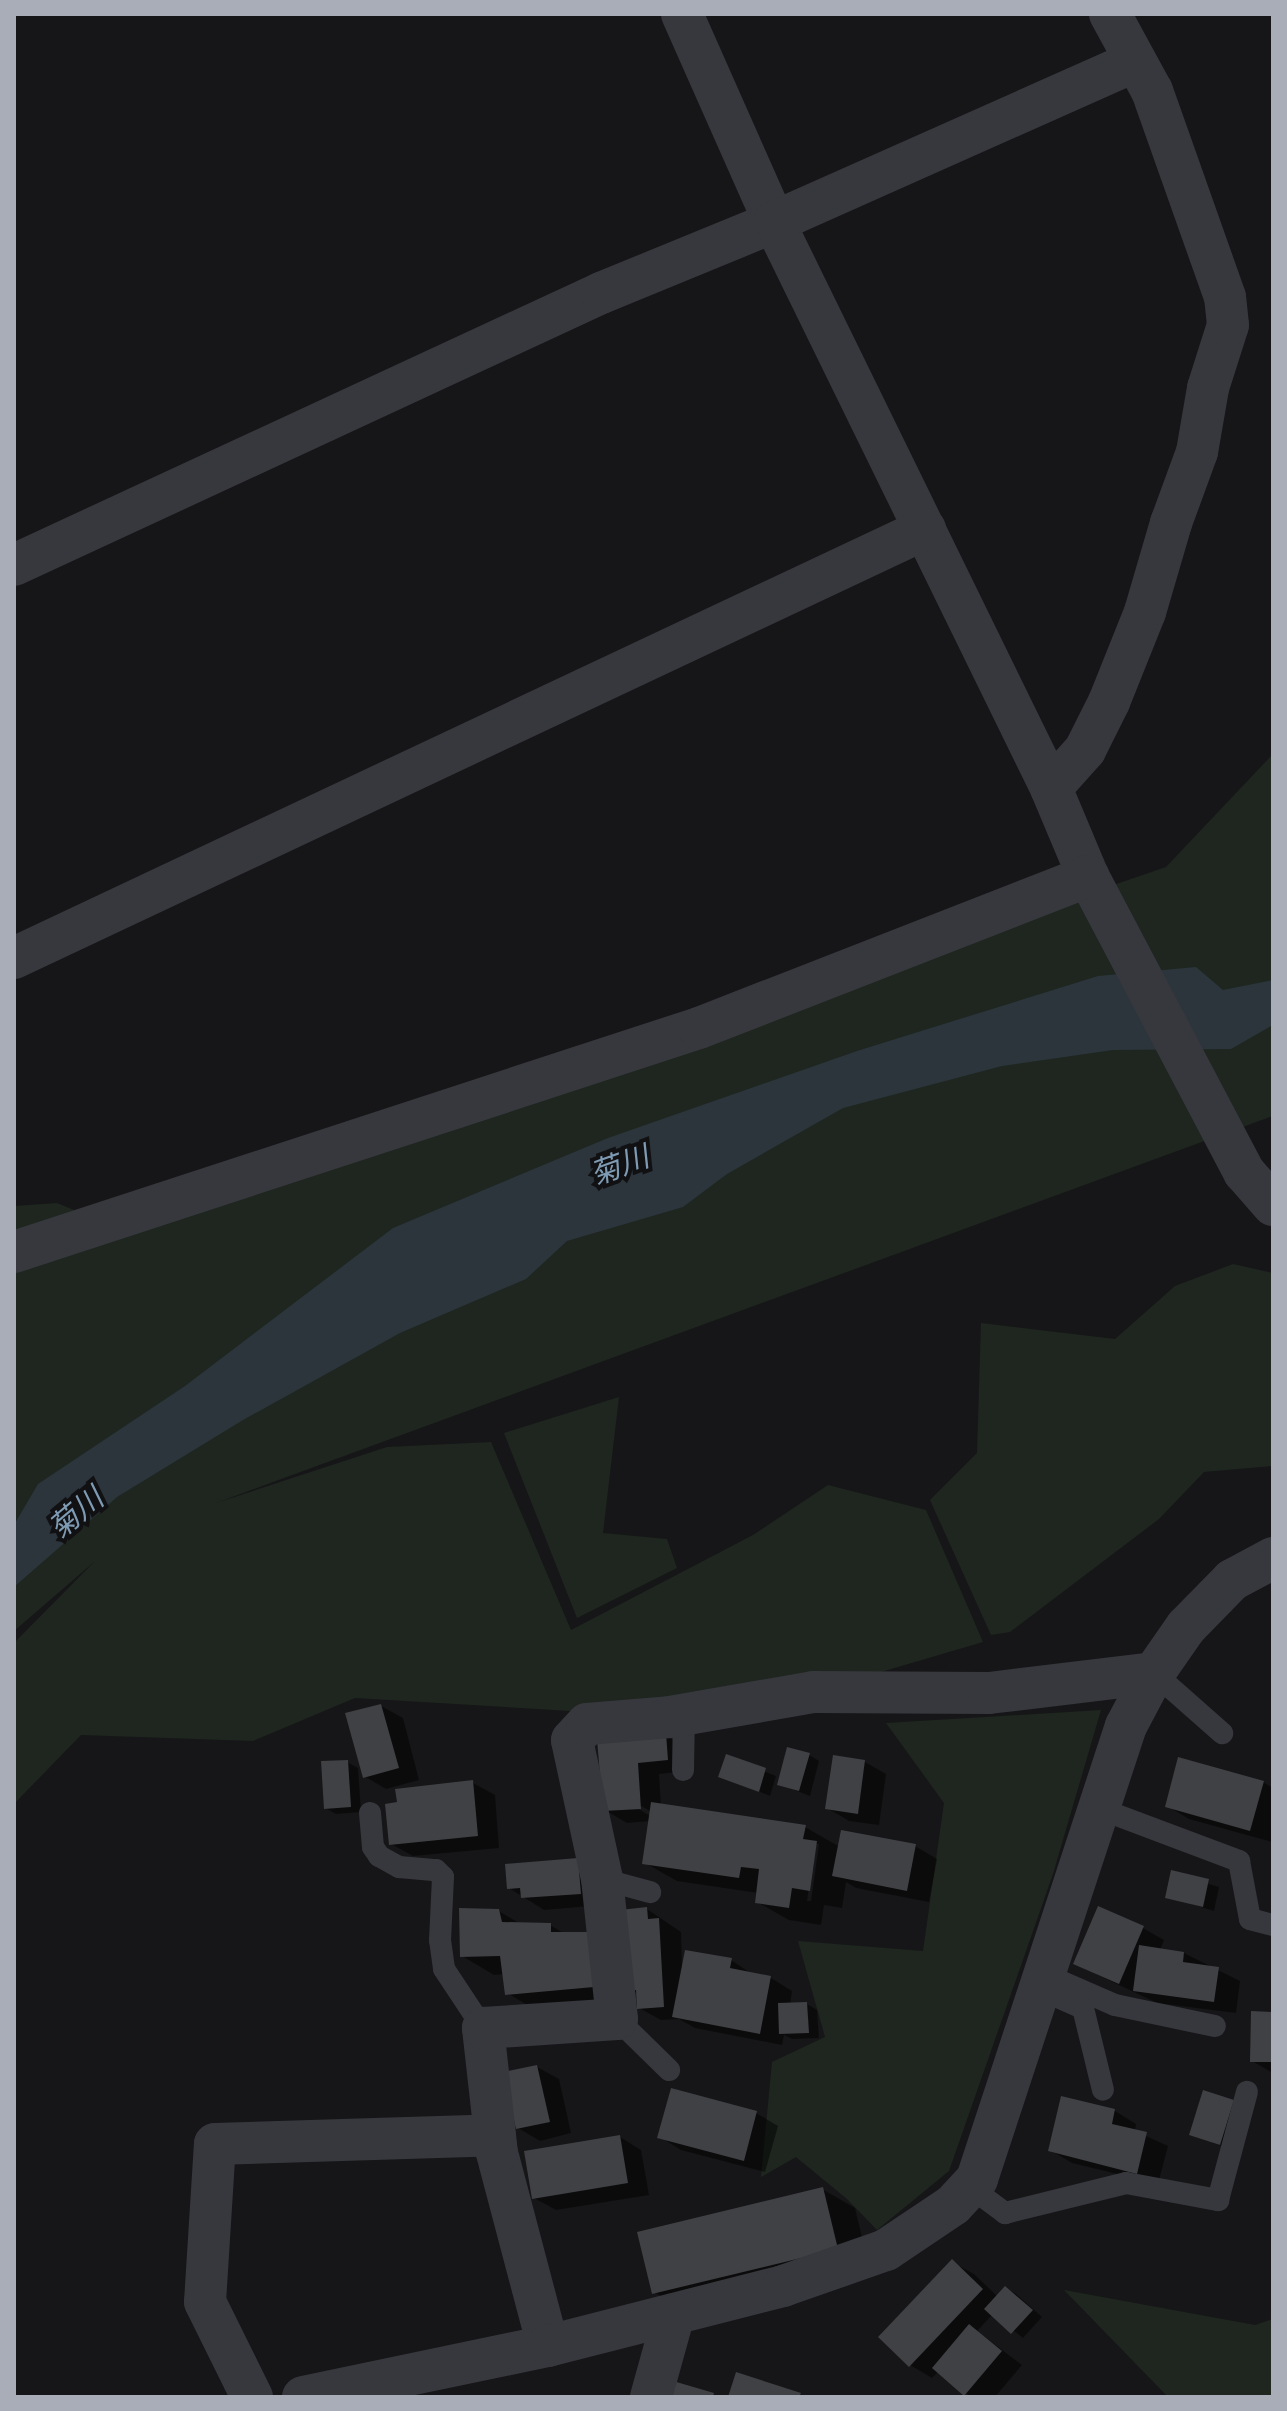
<!DOCTYPE html>
<html>
<head>
<meta charset="utf-8">
<style>
	body { margin:0 }
	#map { position:relative; width:1287px; height:2411px; overflow:hidden; background:#161618; font-family:Barlow,"Noto Sans JP",sans-serif }
	div>[style] { position:absolute }
	.green>* { inset:0; background:#1e261f }
	.water>* { inset:0; background:#2c353c }
	.shadow>* { inset:0; background:#0007 }
	.building>* { inset:0; background:#404145 }
	.lane>* { height:22px; margin:-11px; padding:0 11px; transform-origin:11px; border-radius:11px; background:#37383d }
	.street>* { height:42px; margin:-21px; padding:0 21px; transform-origin:21px; border-radius:21px; background:#37383d }
	span { translate:-50% -50%; white-space:nowrap; text-align:center; line-height:1.15; -webkit-text-stroke:8px #111113; paint-order:stroke }
	.water-label { font-size:30px; color:#7f9bb3; font-style:italic }
	.frame { position:absolute; inset:0; border:16px solid #a8adb8; pointer-events:none }
</style>
</head>
<body>
<div id="map">
	<div class="green">
		<div style="clip-path:polygon(1273px 754px,1273px 1116px,216px 1503px,387px 1447px,491px 1442px,571px 1630px,753px 1535px,828px 1485px,926px 1510px,983px 1642px,813px 1692px,670px 1717px,355px 1698px,253px 1741px,81px 1735px,14px 1804px,14px 1643px,94px 1562px,14px 1631px,14px 1206px,57px 1203px,74px 1210px,114px 1212px,661px 1040px,1166px 867px)"></div>
		<div style="clip-path:polygon(1233px 1264px,1273px 1273px,1273px 1466px,1204px 1472px,1159px 1519px,1010px 1632px,991px 1635px,930px 1500px,977px 1453px,981px 1323px,1115px 1339px,1175px 1286px)"></div>
		<div style="clip-path:polygon(619px 1397px,603px 1533px,667px 1539px,677px 1568px,577px 1618px,504px 1433px)"></div>
		<div style="clip-path:polygon(1101px 1710px,1053px 1874px,949px 2171px,877px 2230px,847px 2199px,796px 2157px,761px 2177px,772px 2062px,825px 2037px,798px 1941px,923px 1951px,944px 1803px,886px 1723px)"></div>
		<div style="clip-path:polygon(1064px 2290px,1255px 2325px,1273px 2319px,1273px 2397px,1168px 2397px)"></div>
	</div>
	<div class="water">
		<div style="clip-path:polygon(1196px 967px,1223px 990px,1273px 980px,1273px 1025px,1231px 1049px,1113px 1050px,1002px 1066px,843px 1108px,727px 1174px,683px 1207px,567px 1241px,526px 1279px,400px 1333px,243px 1420px,117px 1497px,14px 1587px,14px 1525px,38px 1484px,185px 1386px,393px 1228px,608px 1138px,857px 1051px,1098px 976px)"></div>
	</div>
	<div class="shadow">
		<div style="clip-path:polygon(381px 1706px,403px 1718px,419px 1780px,386px 1789px,364px 1776px)"></div>
		<div style="clip-path:polygon(evenodd,666px 1736px,687px 1748px,689px 1771px,659px 1774px,661px 1806px,805px 1827px,840px 1847px,915px 1846px,937px 1859px,929px 1902px,856px 1888px,846px 1882px,842px 1908px,824px 1905px,821px 1925px,789px 1920px,757px 1902px,758px 1893px,677px 1881px,645px 1863px,651px 1821px,627px 1823px,605px 1810px,599px 1741px,666px 1736px,634px 1802px,652px 1812px,652px 1817px,632px 1805px,634px 1802px,666px 1736px,815px 1844px,819px 1844px,811px 1901px,807px 1901px,815px 1844px)"></div>
		<div style="clip-path:polygon(809px 1755px,819px 1761px,810px 1796px,779px 1784px)"></div>
		<div style="clip-path:polygon(727px 1757px,776px 1776px,770px 1796px,720px 1776px)"></div>
		<div style="clip-path:polygon(347px 1762px,358px 1768px,361px 1812px,336px 1814px,325px 1808px)"></div>
		<div style="clip-path:polygon(865px 1762px,886px 1774px,879px 1825px,849px 1821px,827px 1808px)"></div>
		<div style="clip-path:polygon(1263px 1782px,1273px 1788px,1272px 1842px,1189px 1819px,1167px 1806px)"></div>
		<div style="clip-path:polygon(473px 1783px,495px 1795px,499px 1848px,413px 1856px,391px 1844px)"></div>
		<div style="clip-path:polygon(577px 1860px,602px 1905px,544px 1910px,509px 1888px)"></div>
		<div style="clip-path:polygon(1173px 1873px,1219px 1887px,1214px 1911px,1168px 1897px)"></div>
		<div style="clip-path:polygon(647px 1909px,681px 1932px,682px 1965px,731px 1960px,752px 1974px,771px 1978px,792px 1991px,790px 2005px,807px 2004px,817px 2010px,819px 2038px,792px 2039px,784px 2035px,782px 2045px,695px 2028px,679px 2019px,661px 2020px,639px 2008px,638px 1994px,631px 1990px)"></div>
		<div style="clip-path:polygon(499px 1911px,522px 1925px,550px 1925px,565px 1934px,626px 2005px,539px 2012px,507px 1993px,505px 1974px,494px 1975px,462px 1956px)"></div>
		<div style="clip-path:polygon(1143px 1928px,1164px 1940px,1160px 1950px,1184px 1953px,1240px 1981px,1236px 2013px,1157px 2003px,1075px 1964px)"></div>
		<div style="clip-path:polygon(1273px 2014px,1273px 2073px,1252px 2061px)"></div>
		<div style="clip-path:polygon(537px 2067px,559px 2079px,571px 2133px,540px 2141px,518px 2128px)"></div>
		<div style="clip-path:polygon(1063px 2098px,1115px 2111px,1136px 2124px,1135px 2131px,1168px 2146px,1158px 2184px,1072px 2163px,1050px 2150px)"></div>
		<div style="clip-path:polygon(1233px 2102px,1231px 2150px,1192px 2134px)"></div>
		<div style="clip-path:polygon(756px 2113px,778px 2126px,765px 2172px,681px 2150px,660px 2137px)"></div>
		<div style="clip-path:polygon(620px 2137px,641px 2150px,649px 2195px,556px 2210px,534px 2198px)"></div>
		<div style="clip-path:polygon(822px 2189px,855px 2208px,869px 2267px,686px 2311px,654px 2292px)"></div>
		<div style="clip-path:polygon(952px 2262px,974px 2274px,998px 2297px,1006px 2288px,1016px 2294px,1042px 2317px,1023px 2338px,993px 2314px,977px 2331px,1022px 2365px,995px 2397px,971px 2397px,939px 2371px,932px 2378px,910px 2365px)"></div>
	</div>
	<div class="building">
		<div style="clip-path:polygon(381px 1704px,399px 1768px,363px 1778px,345px 1713px)"></div>
		<div style="clip-path:polygon(666px 1733px,668px 1760px,638px 1763px,641px 1809px,603px 1811px,597px 1739px)"></div>
		<div style="clip-path:polygon(787px 1747px,810px 1753px,799px 1791px,777px 1785px)"></div>
		<div style="clip-path:polygon(726px 1754px,766px 1768px,759px 1792px,718px 1777px)"></div>
		<div style="clip-path:polygon(833px 1755px,865px 1760px,858px 1814px,825px 1809px)"></div>
		<div style="clip-path:polygon(1178px 1757px,1264px 1781px,1250px 1831px,1165px 1807px)"></div>
		<div style="clip-path:polygon(348px 1760px,351px 1807px,324px 1809px,321px 1761px)"></div>
		<div style="clip-path:polygon(473px 1780px,478px 1836px,389px 1845px,385px 1804px,397px 1802px,395px 1789px)"></div>
		<div style="clip-path:polygon(651px 1802px,806px 1825px,803px 1839px,817px 1841px,810px 1891px,792px 1888px,789px 1908px,755px 1903px,759px 1869px,741px 1867px,739px 1878px,642px 1864px)"></div>
		<div style="clip-path:polygon(841px 1830px,916px 1844px,907px 1891px,832px 1876px)"></div>
		<div style="clip-path:polygon(578px 1858px,581px 1894px,521px 1898px,520px 1888px,507px 1889px,505px 1864px)"></div>
		<div style="clip-path:polygon(1171px 1870px,1209px 1879px,1203px 1907px,1165px 1898px)"></div>
		<div style="clip-path:polygon(1098px 1906px,1144px 1926px,1119px 1984px,1073px 1964px)"></div>
		<div style="clip-path:polygon(647px 1907px,648px 1919px,659px 1918px,664px 2007px,637px 2009px,636px 1990px,629px 1991px,620px 1910px)"></div>
		<div style="clip-path:polygon(459px 1908px,499px 1909px,502px 1922px,551px 1923px,551px 1932px,592px 1932px,594px 1987px,505px 1995px,500px 1956px,460px 1957px)"></div>
		<div style="clip-path:polygon(1139px 1945px,1184px 1952px,1183px 1962px,1219px 1967px,1214px 2002px,1133px 1991px)"></div>
		<div style="clip-path:polygon(685px 1950px,732px 1958px,730px 1968px,771px 1976px,760px 2034px,672px 2017px)"></div>
		<div style="clip-path:polygon(807px 2002px,809px 2033px,779px 2034px,778px 2003px)"></div>
		<div style="clip-path:polygon(1251px 2011px,1273px 2012px,1273px 2062px,1250px 2062px)"></div>
		<div style="clip-path:polygon(537px 2065px,550px 2122px,516px 2129px,503px 2072px)"></div>
		<div style="clip-path:polygon(671px 2088px,757px 2111px,744px 2161px,657px 2138px)"></div>
		<div style="clip-path:polygon(1203px 2090px,1234px 2100px,1220px 2145px,1189px 2135px)"></div>
		<div style="clip-path:polygon(1061px 2096px,1115px 2109px,1112px 2124px,1147px 2132px,1137px 2174px,1048px 2151px)"></div>
		<div style="clip-path:polygon(620px 2135px,628px 2183px,532px 2199px,524px 2151px)"></div>
		<div style="clip-path:polygon(823px 2187px,838px 2249px,652px 2294px,637px 2232px)"></div>
		<div style="clip-path:polygon(952px 2259px,983px 2289px,909px 2367px,878px 2337px)"></div>
		<div style="clip-path:polygon(1005px 2286px,1033px 2310px,1011px 2334px,984px 2309px)"></div>
		<div style="clip-path:polygon(969px 2324px,1002px 2351px,964px 2396px,932px 2368px)"></div>
		<div style="clip-path:polygon(736px 2372px,801px 2393px,799px 2397px,728px 2397px)"></div>
		<div style="clip-path:polygon(673px 2381px,714px 2393px,713px 2397px,668px 2397px)"></div>
	</div>
	<div class="lane">
		<div style="left:1154px;top:1673px;width:91px;rotate:41.4deg"></div>
		<div style="left:683px;top:1770px;width:56px;rotate:-89deg"></div>
		<div style="left:1098px;top:1808px;width:151px;rotate:20.6deg"></div>
		<div style="left:1239px;top:1861px;width:59px;rotate:79.3deg"></div>
		<div style="left:1250px;top:1919px;width:24px;rotate:15deg"></div>
		<div style="left:370px;top:1813px;width:34px;rotate:85deg"></div>
		<div style="left:373px;top:1847px;width:11px;rotate:56deg"></div>
		<div style="left:379px;top:1856px;width:23px;rotate:29deg"></div>
		<div style="left:399px;top:1867px;width:37px;rotate:5deg"></div>
		<div style="left:436px;top:1870px;width:10px;rotate:45deg"></div>
		<div style="left:443px;top:1877px;width:63px;rotate:92.7deg"></div>
		<div style="left:440px;top:1940px;width:29px;rotate:82deg"></div>
		<div style="left:444px;top:1969px;width:71px;rotate:56.5deg"></div>
		<div style="left:602px;top:1879px;width:50px;rotate:15.2deg"></div>
		<div style="left:1044px;top:1974px;width:77px;rotate:23.6deg"></div>
		<div style="left:1115px;top:2005px;width:102px;rotate:11.9deg"></div>
		<div style="left:1039px;top:1989px;width:48px;rotate:23.4deg"></div>
		<div style="left:1083px;top:2008px;width:84px;rotate:76.3deg"></div>
		<div style="left:617px;top:2019px;width:73px;rotate:44.4deg"></div>
		<div style="left:970px;top:2187px;width:44px;rotate:36.6deg"></div>
		<div style="left:1005px;top:2213px;width:125px;rotate:-13.9deg"></div>
		<div style="left:1126px;top:2183px;width:94px;rotate:10.5deg"></div>
		<div style="left:1218px;top:2200px;width:112px;rotate:-75deg"></div>
	</div>
	<div class="street">
		<div style="left:682px;top:14px;width:227px;rotate:66.1deg"></div>
		<div style="left:774px;top:222px;width:630px;rotate:63.92deg"></div>
		<div style="left:1051px;top:788px;width:95px;rotate:67.2deg"></div>
		<div style="left:1088px;top:876px;width:335px;rotate:62.2deg"></div>
		<div style="left:1244px;top:1172px;width:44px;rotate:48.7deg"></div>
		<div style="left:14px;top:565px;width:647px;rotate:-24.86deg"></div>
		<div style="left:601px;top:293px;width:187px;rotate:-22.3deg"></div>
		<div style="left:774px;top:222px;width:395px;rotate:-24deg"></div>
		<div style="left:1051px;top:788px;width:51px;rotate:-48.2deg"></div>
		<div style="left:1085px;top:750px;width:54px;rotate:-63.4deg"></div>
		<div style="left:1109px;top:702px;width:97px;rotate:-68.2deg"></div>
		<div style="left:1145px;top:612px;width:93px;rotate:-73.7deg"></div>
		<div style="left:1171px;top:523px;width:76px;rotate:-69.9deg"></div>
		<div style="left:1197px;top:452px;width:65px;rotate:-80.2deg"></div>
		<div style="left:1208px;top:388px;width:66px;rotate:-72.4deg"></div>
		<div style="left:1228px;top:325px;width:28px;rotate:-96deg"></div>
		<div style="left:1225px;top:297px;width:219px;rotate:-109.5deg"></div>
		<div style="left:1152px;top:91px;width:88px;rotate:-118.6deg"></div>
		<div style="left:14px;top:958px;width:1007px;rotate:-25.22deg"></div>
		<div style="left:14px;top:1252px;width:721px;rotate:-18.11deg"></div>
		<div style="left:699px;top:1028px;width:418px;rotate:-21.3deg"></div>
		<div style="left:548px;top:2346px;width:200px;rotate:-104.8deg"></div>
		<div style="left:497px;top:2153px;width:126px;rotate:-96.4deg"></div>
		<div style="left:483px;top:2028px;width:134px;rotate:-3.8deg"></div>
		<div style="left:617px;top:2019px;width:141px;rotate:-96.1deg"></div>
		<div style="left:602px;top:1879px;width:142px;rotate:-102.2deg"></div>
		<div style="left:572px;top:1740px;width:22px;rotate:-47deg"></div>
		<div style="left:587px;top:1724px;width:83px;rotate:-4.8deg"></div>
		<div style="left:670px;top:1717px;width:145px;rotate:-9.9deg"></div>
		<div style="left:813px;top:1692px;width:176px;rotate:0.3deg"></div>
		<div style="left:989px;top:1693px;width:166px;rotate:-6.9deg"></div>
		<div style="left:252px;top:2397px;width:106px;rotate:-116.3deg"></div>
		<div style="left:205px;top:2302px;width:158px;rotate:-86.4deg"></div>
		<div style="left:215px;top:2144px;width:280px;rotate:-1.8deg"></div>
		<div style="left:303px;top:2397px;width:250px;rotate:-11.8deg"></div>
		<div style="left:548px;top:2346px;width:243px;rotate:-14.3deg"></div>
		<div style="left:783px;top:2286px;width:109px;rotate:-19.3deg"></div>
		<div style="left:886px;top:2250px;width:81px;rotate:-33.9deg"></div>
		<div style="left:953px;top:2205px;width:35px;rotate:-47deg"></div>
		<div style="left:977px;top:2179px;width:477px;rotate:-71.8deg"></div>
		<div style="left:1126px;top:1726px;width:60px;rotate:-62.2deg"></div>
		<div style="left:1154px;top:1673px;width:56px;rotate:-55.2deg"></div>
		<div style="left:1186px;top:1627px;width:66px;rotate:-45.6deg"></div>
		<div style="left:1232px;top:1580px;width:47px;rotate:-28.2deg"></div>
		<div style="left:651px;top:2397px;width:86px;rotate:-74.5deg"></div>
	</div>
	<div class="water-label">
		<span style="left:619px;top:1164px;rotate:-20deg">菊川</span>
		<span style="left:75px;top:1512px;rotate:-40deg">菊川</span>
	</div>
	<div class="frame"></div>
</div>
</body>
</html>
